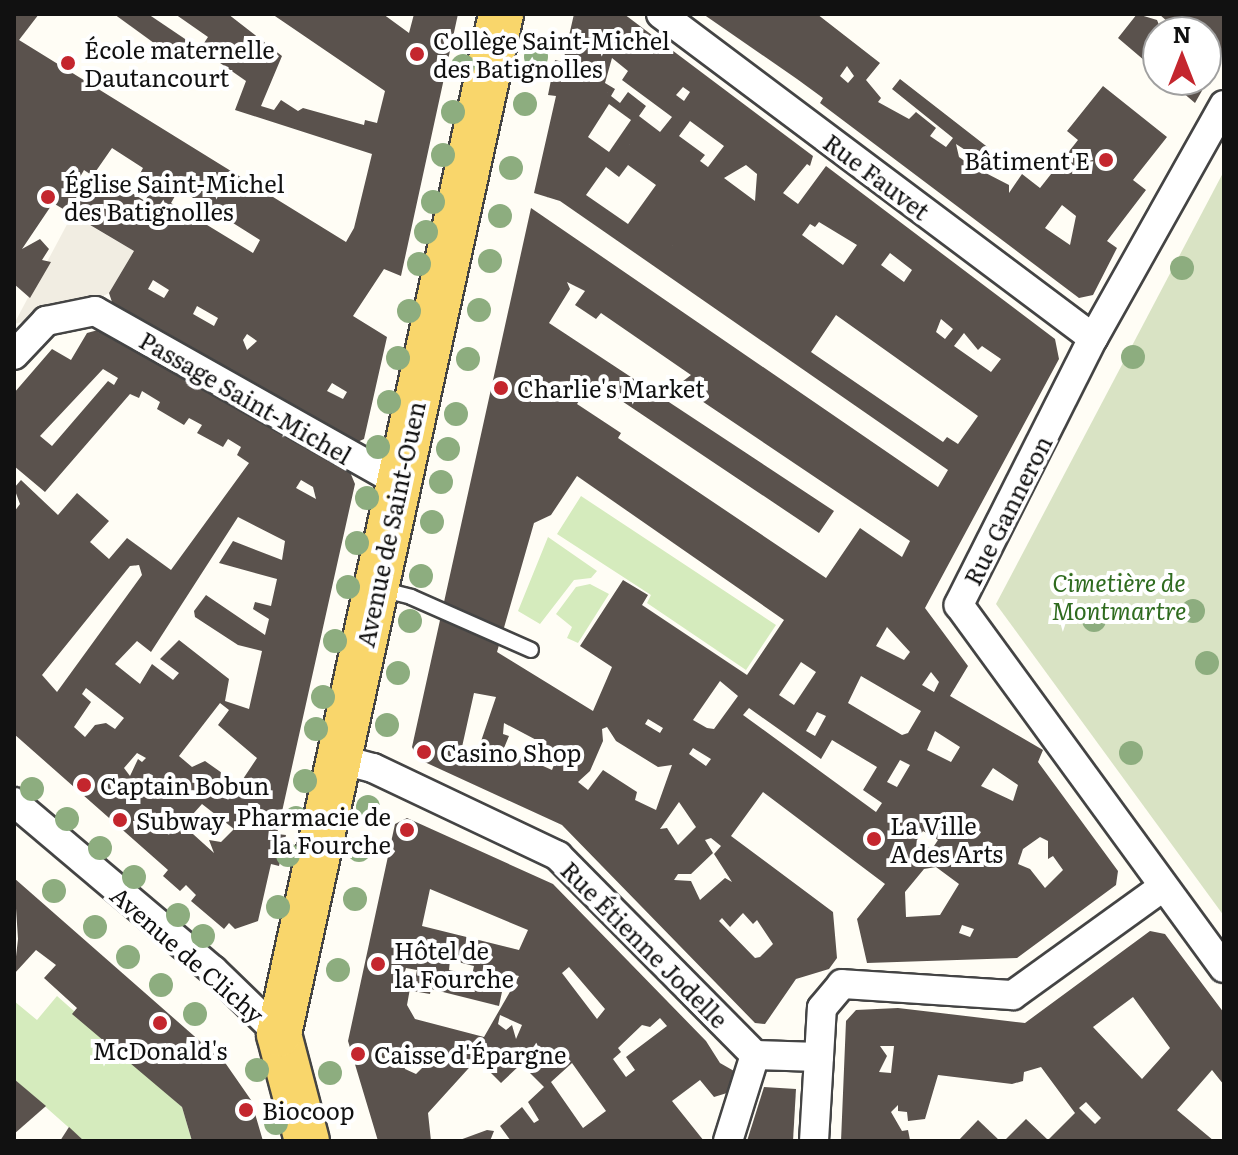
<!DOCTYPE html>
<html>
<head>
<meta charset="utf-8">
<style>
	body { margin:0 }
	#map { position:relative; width:1238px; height:1155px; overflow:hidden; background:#fffdf5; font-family:Literata,serif }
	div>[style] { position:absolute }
	.green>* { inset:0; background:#d5ebbd }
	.cemetery>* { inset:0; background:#d9e3c4 }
	.plaza>* { inset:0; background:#f1ede2 }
	.building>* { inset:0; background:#5a524d }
	.roads { filter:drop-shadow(2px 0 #444) drop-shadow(-2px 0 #444) drop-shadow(0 2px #444) drop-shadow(0 -2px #444) }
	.lane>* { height:14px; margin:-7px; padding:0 7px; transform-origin:7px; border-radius:7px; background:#fff }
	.street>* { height:28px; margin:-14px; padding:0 14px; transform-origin:14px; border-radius:14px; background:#fff }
	.primary>* { height:44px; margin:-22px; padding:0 22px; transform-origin:22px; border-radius:22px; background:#f9d66b }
	.trees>* { width:24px; height:24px; margin:-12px; border-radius:50%; background:#8dad7f }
	.dots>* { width:22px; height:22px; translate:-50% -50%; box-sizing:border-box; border:4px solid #fff; border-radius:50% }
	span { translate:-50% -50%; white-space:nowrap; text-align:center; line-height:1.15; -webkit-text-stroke:8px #fff; paint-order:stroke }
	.poi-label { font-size:24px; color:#111 }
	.left { translate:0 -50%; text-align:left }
	.right { translate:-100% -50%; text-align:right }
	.street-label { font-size:24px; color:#111 }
	.park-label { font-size:24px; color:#2f6b1f; font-style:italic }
	.frame { position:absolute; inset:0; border:16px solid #111; pointer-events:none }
	.north { position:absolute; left:1142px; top:16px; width:80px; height:80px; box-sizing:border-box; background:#fff; border:2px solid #a0a0a0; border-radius:50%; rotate:0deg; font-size:22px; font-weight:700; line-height:32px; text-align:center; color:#111 }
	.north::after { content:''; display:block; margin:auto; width:28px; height:36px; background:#c4262e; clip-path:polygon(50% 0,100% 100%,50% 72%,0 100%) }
</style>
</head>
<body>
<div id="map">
	<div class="green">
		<div style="clip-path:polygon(581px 496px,776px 625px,746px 670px,647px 603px,651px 595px,557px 534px)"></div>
		<div style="clip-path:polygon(548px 537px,597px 571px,591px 578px,574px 580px,540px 624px,518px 611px)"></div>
		<div style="clip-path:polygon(590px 584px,609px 594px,578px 643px,567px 638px,572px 627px,556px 614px,576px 587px)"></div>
		<div style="clip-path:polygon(57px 996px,182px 1107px,192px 1141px,84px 1141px,14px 1079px,14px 1001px,37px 1020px)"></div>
	</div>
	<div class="cemetery">
		<div style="clip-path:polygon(1224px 171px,1224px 916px,996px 604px)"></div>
	</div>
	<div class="plaza">
		<div style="clip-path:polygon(72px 215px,134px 251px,109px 293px,81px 308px,14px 324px)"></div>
	</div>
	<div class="building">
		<div style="clip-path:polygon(evenodd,14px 14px,39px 14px,19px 40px,346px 242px,354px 228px,372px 154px,235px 110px,246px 81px,200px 49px,208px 37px,175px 14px,228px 14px,282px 56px,261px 106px,274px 110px,281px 100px,298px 111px,303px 108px,364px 125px,365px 120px,377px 123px,385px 91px,272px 14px,383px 14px,409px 33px,414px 14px,458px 14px,401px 276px,384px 269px,353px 316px,387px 337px,364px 439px,353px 444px,113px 305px,109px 293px,134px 251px,53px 203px,22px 249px,40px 239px,49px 249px,42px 260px,51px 262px,30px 298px,14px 284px,14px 14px,112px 148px,143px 168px,136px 181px,151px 190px,145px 201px,96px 171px,112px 148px,14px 14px,84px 170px,93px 176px,84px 192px,75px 186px,84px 170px,14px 14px,179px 189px,260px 240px,253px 253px,171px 203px,179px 189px,14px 14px,153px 280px,169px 290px,164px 298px,148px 289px,153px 280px,14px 14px,197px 306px,218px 318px,214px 326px,193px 314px,197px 306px,14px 14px,247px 334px,257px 341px,247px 350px,243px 340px,247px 334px,14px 14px,332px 383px,347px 392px,343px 399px,327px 391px,332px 383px)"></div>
		<div style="clip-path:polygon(114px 14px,148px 14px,191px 43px,176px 59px)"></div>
		<div style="clip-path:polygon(evenodd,574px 14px,624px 14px,813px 156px,810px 166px,807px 164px,783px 193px,798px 204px,826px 166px,1055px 339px,1059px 359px,925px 608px,968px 666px,950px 696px,1043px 750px,1038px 762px,1118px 871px,1116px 885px,1017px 958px,867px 963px,857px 919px,885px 884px,763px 792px,731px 836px,833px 912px,837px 958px,829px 969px,796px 979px,765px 1024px,755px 1023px,562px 825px,418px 759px,412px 747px,531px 208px,938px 487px,948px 470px,560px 201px,534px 193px,556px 96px,548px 95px,555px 60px,563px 62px,574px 14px,612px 58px,628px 71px,622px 80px,672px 117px,660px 132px,639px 116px,646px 106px,628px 92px,620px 103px,611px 96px,615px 89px,605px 83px,612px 58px,574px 14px,683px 87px,690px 92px,684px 101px,676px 95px,683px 87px,574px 14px,609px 104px,631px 120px,609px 152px,588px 137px,609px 104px,574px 14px,690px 121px,724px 146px,708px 167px,700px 161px,705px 155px,679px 136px,690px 121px,574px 14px,628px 165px,656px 185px,628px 224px,586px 195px,606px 167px,619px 177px,628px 165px,574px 14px,746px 165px,757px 174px,755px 201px,724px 178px,746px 165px,574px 14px,819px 222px,857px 245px,843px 265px,802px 235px,810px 224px,815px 227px,819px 222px,574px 14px,890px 253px,912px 270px,904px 282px,881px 265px,890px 253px,574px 14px,567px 282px,585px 291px,575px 305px,596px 319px,601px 313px,691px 375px,678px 385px,910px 541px,902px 557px,860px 528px,826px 578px,618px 438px,621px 433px,577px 404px,592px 381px,819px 533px,834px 511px,549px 323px,570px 289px,567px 282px,574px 14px,836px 315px,978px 416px,958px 444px,947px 437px,943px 442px,811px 352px,836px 315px,574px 14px,941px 319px,953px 329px,945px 339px,936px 332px,941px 319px,574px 14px,964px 333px,978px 350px,982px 346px,1001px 359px,991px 372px,954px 346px,964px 333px,574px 14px,577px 476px,784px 620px,747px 675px,642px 605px,648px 595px,623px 580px,580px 646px,612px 667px,593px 711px,497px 652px,534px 523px,551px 515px,577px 476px,574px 14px,887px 627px,910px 652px,904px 660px,876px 646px,887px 627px,574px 14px,801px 662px,816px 672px,794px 705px,779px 695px,801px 662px,574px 14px,931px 672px,939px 682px,934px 692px,922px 685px,931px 672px,574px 14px,861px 676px,921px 711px,908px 733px,902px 735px,848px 703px,861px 676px,574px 14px,720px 681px,738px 696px,714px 729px,707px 728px,693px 720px,720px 681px,574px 14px,474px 693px,496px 697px,477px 753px,462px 747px,474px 693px,574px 14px,749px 708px,821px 759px,832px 740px,877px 767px,863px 790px,882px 803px,876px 812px,743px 715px,749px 708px,574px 14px,817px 712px,826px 716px,815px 736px,806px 731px,817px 712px,574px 14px,648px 719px,663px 728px,660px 733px,645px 724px,648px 719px,574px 14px,504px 723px,559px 752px,552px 770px,534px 762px,538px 753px,524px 747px,521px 756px,504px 748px,509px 736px,503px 734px,504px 723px,574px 14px,607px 727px,616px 741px,658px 767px,672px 765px,656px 810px,635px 800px,637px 792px,603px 770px,588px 790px,578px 782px,590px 771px,603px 741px,602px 729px,607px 727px,574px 14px,935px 731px,960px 747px,951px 762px,927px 750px,935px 731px,574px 14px,693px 748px,711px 759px,706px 766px,689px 754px,693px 748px,574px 14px,900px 760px,910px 765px,897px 787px,887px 782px,900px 760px,574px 14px,993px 768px,1018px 785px,1013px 801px,981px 786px,993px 768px,574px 14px,679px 802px,696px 827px,678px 845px,667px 828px,660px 829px,679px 802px,574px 14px,923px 831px,938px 840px,932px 849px,917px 840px,923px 831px,574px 14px,1040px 837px,1048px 841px,1048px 859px,1053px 856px,1063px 870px,1045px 888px,1030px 869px,1018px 864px,1023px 849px,1040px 837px,574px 14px,711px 838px,721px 846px,714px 854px,732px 882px,725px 878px,700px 900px,691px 881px,674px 880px,678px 874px,691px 874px,713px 853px,705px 840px,711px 838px,574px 14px,936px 867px,959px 884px,940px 915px,906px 917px,905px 892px,924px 869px,936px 867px,574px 14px,743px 913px,753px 924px,757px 920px,773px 944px,760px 957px,755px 958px,719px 921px,722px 918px,730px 927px,743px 913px,574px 14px,962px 925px,974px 929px,970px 937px,959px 933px,962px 925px)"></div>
		<div style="clip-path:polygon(evenodd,703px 14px,817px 14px,880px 63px,866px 80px,881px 98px,878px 102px,909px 119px,916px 112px,936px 128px,930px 136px,946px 147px,953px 138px,892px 89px,900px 79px,990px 149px,976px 168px,1009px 185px,1009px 193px,1022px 174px,1040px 188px,1078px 140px,1067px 131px,1103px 86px,1167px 137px,1133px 180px,1146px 190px,1107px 241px,1117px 248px,1093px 295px,1079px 298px,820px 103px,823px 98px,797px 79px,703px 14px,847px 66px,854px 76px,848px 83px,840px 76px,847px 66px,703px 14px,956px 144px,976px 157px,966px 162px,959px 157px,956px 144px,703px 14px,1062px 205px,1076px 216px,1070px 245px,1045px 228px,1062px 205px)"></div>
		<div style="clip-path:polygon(1137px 14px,1157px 20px,1162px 32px,1169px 23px,1159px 14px,1224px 14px,1224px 52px,1195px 103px,1168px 80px,1206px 80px,1206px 32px,1158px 32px,1158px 72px,1118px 38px)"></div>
		<div style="clip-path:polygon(evenodd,98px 330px,350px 472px,355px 484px,277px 834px,286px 835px,279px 866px,271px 864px,258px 921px,235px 929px,229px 923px,224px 929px,191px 901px,196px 895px,186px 885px,180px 891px,163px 876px,168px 870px,14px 734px,14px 512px,20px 504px,14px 488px,21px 480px,58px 515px,77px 493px,109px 521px,90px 542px,109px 559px,127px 538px,171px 570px,249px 463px,237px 455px,241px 447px,228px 439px,223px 447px,197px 433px,202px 425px,189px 418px,184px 425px,157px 409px,160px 402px,142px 391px,139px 398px,130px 394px,45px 492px,14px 466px,14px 393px,52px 349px,71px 360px,87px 333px,98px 330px,103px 369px,118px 378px,114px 385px,108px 381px,52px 446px,40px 436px,103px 369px,98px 330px,301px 480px,313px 487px,316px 499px,296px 488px,301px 480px,98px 330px,238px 517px,285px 541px,282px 560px,233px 541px,219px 563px,277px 579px,271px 606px,255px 602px,253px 609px,269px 619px,265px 635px,206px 595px,194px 611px,195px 617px,238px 645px,262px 651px,249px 709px,225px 701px,229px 679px,179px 640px,160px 659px,179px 673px,173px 680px,152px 664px,140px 684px,115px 664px,137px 641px,151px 652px,238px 517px,98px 330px,139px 565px,142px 575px,57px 692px,42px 675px,130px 566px,139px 565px,98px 330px,86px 688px,124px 718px,115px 729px,106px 723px,95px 725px,85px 737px,74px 727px,91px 702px,82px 694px,86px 688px,98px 330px,220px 703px,229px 710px,218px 725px,257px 758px,239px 785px,205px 761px,192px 767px,179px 756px,220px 703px,98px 330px,137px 753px,146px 758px,142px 762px,138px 759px,130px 776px,124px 768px,137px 753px,98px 330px,170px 774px,182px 785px,177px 791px,171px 785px,154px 799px,150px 795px,170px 774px,98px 330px,202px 804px,234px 829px,221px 842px,209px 840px,214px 853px,183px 825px,202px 804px)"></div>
		<div style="clip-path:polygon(evenodd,407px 818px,553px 884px,706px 1041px,720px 1063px,734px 1071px,727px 1093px,714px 1097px,700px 1080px,672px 1101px,704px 1141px,511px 1141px,500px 1126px,522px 1107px,534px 1123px,539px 1120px,528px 1102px,544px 1087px,521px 1064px,501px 1083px,477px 1059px,428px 1113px,431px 1141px,378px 1141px,348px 1041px,395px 824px,407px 818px,430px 889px,528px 930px,519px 950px,422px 926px,430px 889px,407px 818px,450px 960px,474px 966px,472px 975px,449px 970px,450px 960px,407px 818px,569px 967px,605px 1009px,597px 1019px,562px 973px,569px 967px,407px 818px,406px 968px,417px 970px,413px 991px,430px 994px,431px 989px,499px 1006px,506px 973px,519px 976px,484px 1037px,415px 1019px,407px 1005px,411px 983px,402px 981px,406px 968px,407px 818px,500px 1015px,522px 1025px,516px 1039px,512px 1025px,506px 1030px,498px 1024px,500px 1015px,407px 818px,660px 1018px,667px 1026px,626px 1057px,635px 1070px,626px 1077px,613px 1059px,621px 1052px,618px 1048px,642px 1025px,650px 1027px,660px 1018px,407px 818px,402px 1059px,425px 1065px,416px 1074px,405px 1069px,402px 1059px,407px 818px,572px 1063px,606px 1111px,583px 1128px,551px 1082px,572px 1063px)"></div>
		<div style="clip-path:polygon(14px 878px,226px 1064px,251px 1100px,263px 1141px,192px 1141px,182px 1107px,72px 1014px,77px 1008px,44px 978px,56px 965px,36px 950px,14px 974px,18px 939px)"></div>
		<div style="clip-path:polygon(evenodd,1150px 931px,1165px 934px,1224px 1013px,1224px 1085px,1212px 1070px,1177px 1110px,1214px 1141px,1004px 1141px,1026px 1119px,1048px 1140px,1075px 1113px,1041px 1067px,1024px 1072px,1023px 1081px,1012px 1084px,938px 1075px,925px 1119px,908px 1121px,907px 1112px,898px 1111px,898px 1105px,891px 1112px,902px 1131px,908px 1130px,910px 1140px,841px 1141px,846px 1021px,856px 1010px,898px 1008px,1025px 1023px,1150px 931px,1133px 997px,1170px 1048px,1142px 1079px,1093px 1027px,1133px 997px,1150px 931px,880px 1046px,894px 1046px,891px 1073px,879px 1072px,887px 1056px,880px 1046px,1150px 931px,1086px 1102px,1101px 1118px,1095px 1124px,1079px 1108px,1086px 1102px)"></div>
		<div style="clip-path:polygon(14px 1079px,46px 1106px,14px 1134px)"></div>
		<div style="clip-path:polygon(764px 1087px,796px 1089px,793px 1141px,747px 1141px)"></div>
		<div style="clip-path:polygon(978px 1120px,1000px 1141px,958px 1141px)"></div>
		<div style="clip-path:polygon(69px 1127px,84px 1141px,60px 1141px)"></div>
		<div style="clip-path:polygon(487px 1130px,494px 1131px,490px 1141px,457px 1141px)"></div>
	</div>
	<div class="roads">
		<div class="lane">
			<div style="left:380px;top:589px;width:32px;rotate:14deg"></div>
			<div style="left:411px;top:597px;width:131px;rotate:23.8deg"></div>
		</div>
		<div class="street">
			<div style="left:661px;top:14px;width:540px;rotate:36.87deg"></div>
			<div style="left:1224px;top:105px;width:267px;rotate:119.3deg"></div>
			<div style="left:1093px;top:338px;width:299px;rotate:116.7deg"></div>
			<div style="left:959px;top:605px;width:449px;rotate:53.9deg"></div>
			<div style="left:14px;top:355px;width:47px;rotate:-46.7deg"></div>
			<div style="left:46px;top:321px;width:50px;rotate:-11.5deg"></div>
			<div style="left:95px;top:311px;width:349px;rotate:29.4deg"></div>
			<div style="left:339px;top:759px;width:35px;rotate:15deg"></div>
			<div style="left:373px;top:768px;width:205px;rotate:25.4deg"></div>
			<div style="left:558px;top:856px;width:280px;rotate:45.3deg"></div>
			<div style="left:755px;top:1055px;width:64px;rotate:1.8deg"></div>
			<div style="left:14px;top:802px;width:260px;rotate:40.2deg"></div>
			<div style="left:213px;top:970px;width:92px;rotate:44.1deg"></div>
			<div style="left:728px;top:1141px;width:90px;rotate:-72.6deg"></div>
			<div style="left:814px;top:1141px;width:133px;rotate:-86.6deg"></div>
			<div style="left:822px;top:1008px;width:31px;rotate:-50deg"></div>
			<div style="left:842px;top:984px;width:171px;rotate:3.7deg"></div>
			<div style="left:1013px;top:995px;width:185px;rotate:-35.8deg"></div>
		</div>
		<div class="primary">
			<div style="left:307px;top:1141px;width:111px;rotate:-104.7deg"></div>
			<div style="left:279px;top:1034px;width:1044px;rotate:-77.72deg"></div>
		</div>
	</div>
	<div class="trees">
		<div style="left:536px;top:57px"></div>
		<div style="left:463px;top:66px"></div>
		<div style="left:525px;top:104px"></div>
		<div style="left:453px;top:112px"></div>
		<div style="left:443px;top:155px"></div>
		<div style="left:511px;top:168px"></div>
		<div style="left:433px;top:202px"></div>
		<div style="left:500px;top:216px"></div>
		<div style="left:426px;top:232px"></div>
		<div style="left:490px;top:261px"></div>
		<div style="left:419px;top:264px"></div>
		<div style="left:1182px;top:268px"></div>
		<div style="left:479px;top:310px"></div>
		<div style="left:409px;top:311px"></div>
		<div style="left:1133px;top:357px"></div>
		<div style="left:398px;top:358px"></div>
		<div style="left:468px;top:359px"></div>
		<div style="left:389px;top:402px"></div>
		<div style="left:456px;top:414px"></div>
		<div style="left:378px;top:447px"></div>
		<div style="left:448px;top:449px"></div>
		<div style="left:441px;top:482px"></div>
		<div style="left:367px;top:498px"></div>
		<div style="left:432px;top:522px"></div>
		<div style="left:357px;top:543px"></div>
		<div style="left:421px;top:576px"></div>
		<div style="left:348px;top:587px"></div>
		<div style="left:1193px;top:611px"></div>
		<div style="left:1094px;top:620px"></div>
		<div style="left:410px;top:621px"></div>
		<div style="left:335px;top:641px"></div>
		<div style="left:1207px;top:663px"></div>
		<div style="left:398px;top:673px"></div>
		<div style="left:323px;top:697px"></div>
		<div style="left:387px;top:725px"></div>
		<div style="left:316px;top:729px"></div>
		<div style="left:1131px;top:753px"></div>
		<div style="left:305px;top:781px"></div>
		<div style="left:32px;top:789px"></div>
		<div style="left:368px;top:807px"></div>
		<div style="left:296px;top:818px"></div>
		<div style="left:67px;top:819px"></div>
		<div style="left:100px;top:848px"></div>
		<div style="left:359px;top:850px"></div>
		<div style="left:288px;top:855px"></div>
		<div style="left:134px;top:877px"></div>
		<div style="left:54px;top:891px"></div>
		<div style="left:355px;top:899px"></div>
		<div style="left:278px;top:907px"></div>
		<div style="left:178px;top:915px"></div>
		<div style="left:95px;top:927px"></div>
		<div style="left:203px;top:936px"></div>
		<div style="left:128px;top:957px"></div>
		<div style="left:338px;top:970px"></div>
		<div style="left:161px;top:985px"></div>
		<div style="left:195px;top:1014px"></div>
		<div style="left:257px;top:1070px"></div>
		<div style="left:330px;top:1073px"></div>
		<div style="left:276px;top:1123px"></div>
	</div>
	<div class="dots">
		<div style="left:417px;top:54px;background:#c4262e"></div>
		<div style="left:68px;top:63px;background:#c4262e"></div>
		<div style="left:1106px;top:160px;background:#c4262e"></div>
		<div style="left:48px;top:197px;background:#c4262e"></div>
		<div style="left:501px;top:388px;background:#c4262e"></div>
		<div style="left:424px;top:752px;background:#c4262e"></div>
		<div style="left:84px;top:785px;background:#c4262e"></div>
		<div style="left:120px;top:820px;background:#c4262e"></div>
		<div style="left:407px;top:830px;background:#c4262e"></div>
		<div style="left:874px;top:839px;background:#c4262e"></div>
		<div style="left:378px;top:964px;background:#c4262e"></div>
		<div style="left:160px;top:1023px;background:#c4262e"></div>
		<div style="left:358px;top:1054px;background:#c4262e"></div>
		<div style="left:246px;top:1110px;background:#c4262e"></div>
	</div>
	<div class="poi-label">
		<span class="left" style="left:433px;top:54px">Collège Saint-Michel<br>des Batignolles</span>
		<span class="left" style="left:84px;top:63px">École maternelle<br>Dautancourt</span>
		<span class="right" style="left:1090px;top:160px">Bâtiment E</span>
		<span class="left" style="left:64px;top:197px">Église Saint-Michel<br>des Batignolles</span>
		<span class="left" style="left:517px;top:388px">Charlie's Market</span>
		<span class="left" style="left:440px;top:752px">Casino Shop</span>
		<span class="left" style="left:100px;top:785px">Captain Bobun</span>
		<span class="right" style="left:391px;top:830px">Pharmacie de<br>la Fourche</span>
		<span class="left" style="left:136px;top:820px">Subway</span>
		<span class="left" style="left:890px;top:839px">La Ville<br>A des Arts</span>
		<span class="left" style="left:394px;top:964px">Hôtel de<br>la Fourche</span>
		<span style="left:160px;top:1050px">McDonald's</span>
		<span class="left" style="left:374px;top:1054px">Caisse d'Épargne</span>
		<span class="left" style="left:262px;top:1110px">Biocoop</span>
	</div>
	<div class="street-label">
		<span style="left:877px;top:176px;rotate:37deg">Rue Fauvet</span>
		<span style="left:246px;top:397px;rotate:30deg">Passage Saint-Michel</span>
		<span style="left:1007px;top:510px;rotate:-63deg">Rue Ganneron</span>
		<span style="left:390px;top:524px;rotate:-78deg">Avenue de Saint-Ouen</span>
		<span style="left:645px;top:944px;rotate:45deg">Rue Étienne Jodelle</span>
		<span style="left:188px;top:954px;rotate:41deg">Avenue de Clichy</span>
	</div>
	<div class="park-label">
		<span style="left:1119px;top:596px">Cimetière de<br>Montmartre</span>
	</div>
	<div class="frame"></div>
	<div class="north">N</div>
</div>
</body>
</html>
